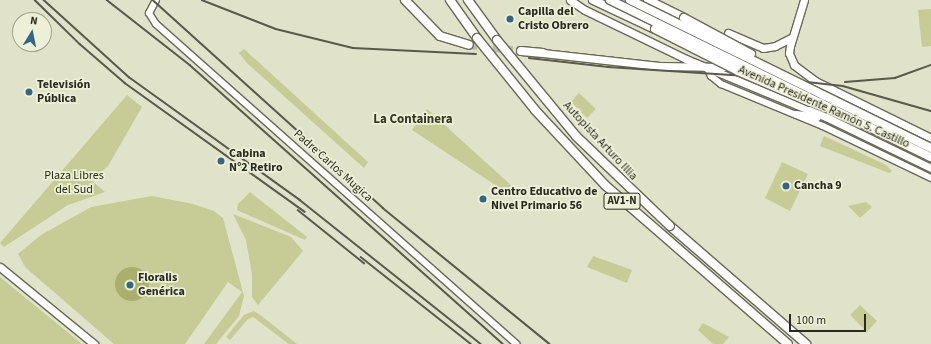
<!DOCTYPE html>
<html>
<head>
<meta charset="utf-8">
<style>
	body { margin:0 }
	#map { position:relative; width:931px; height:344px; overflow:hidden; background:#e0e2ca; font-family:"Source Sans 3",sans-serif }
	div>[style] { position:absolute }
	.green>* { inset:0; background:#c7cb95 }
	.water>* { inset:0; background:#abaf6e }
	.round { border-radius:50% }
	.major-tunnel>* { height:7px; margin-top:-3.5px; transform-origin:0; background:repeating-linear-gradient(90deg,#bbbda8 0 7px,transparent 0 10.5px) }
	.highway-tunnel>* { height:8px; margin-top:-4px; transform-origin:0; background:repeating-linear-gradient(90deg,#bbbda8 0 8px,transparent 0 12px) }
	.roads { filter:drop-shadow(1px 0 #686954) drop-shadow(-1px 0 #686954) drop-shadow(0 1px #686954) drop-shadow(0 -1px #686954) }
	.minor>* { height:6px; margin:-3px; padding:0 3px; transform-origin:3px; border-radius:3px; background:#fff }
	.major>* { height:7px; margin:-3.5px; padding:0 3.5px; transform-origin:3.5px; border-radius:3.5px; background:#fff }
	.highway>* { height:8px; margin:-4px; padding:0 4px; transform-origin:4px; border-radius:4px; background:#fff }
	.rail>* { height:1.5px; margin:-0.75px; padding:0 0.75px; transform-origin:0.75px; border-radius:0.75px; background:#58594b }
	.bridges { filter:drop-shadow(1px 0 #686954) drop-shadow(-1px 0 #686954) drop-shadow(0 1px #686954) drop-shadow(0 -1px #686954) }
	.highway-bridge>* { height:8px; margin:-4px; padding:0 4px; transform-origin:4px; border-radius:4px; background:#fff }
	.dots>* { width:11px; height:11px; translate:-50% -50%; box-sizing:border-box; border:2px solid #edf0d7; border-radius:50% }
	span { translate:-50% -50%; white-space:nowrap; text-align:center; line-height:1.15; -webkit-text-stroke:3.5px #edf0d7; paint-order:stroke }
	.shield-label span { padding:1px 3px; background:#edf0d7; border:1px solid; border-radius:3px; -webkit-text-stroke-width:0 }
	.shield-label { font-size:11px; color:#292a20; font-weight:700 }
	.poi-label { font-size:12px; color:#292a20; font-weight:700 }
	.left { translate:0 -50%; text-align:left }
	.street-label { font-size:12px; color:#292a20 }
	.park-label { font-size:12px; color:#2b2c0f }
	.neighbourhood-label { font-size:13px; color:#363824; font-weight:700 }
	.north { position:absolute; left:12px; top:12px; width:40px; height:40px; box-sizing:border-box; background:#edf0d7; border:1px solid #9fa18e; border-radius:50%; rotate:10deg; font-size:11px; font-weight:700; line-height:16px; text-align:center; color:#292a20 }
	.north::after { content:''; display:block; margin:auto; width:14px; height:18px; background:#346684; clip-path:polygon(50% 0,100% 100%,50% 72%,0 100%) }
	.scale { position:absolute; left:789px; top:314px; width:77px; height:18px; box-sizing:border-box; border:2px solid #292a20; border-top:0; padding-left:5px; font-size:12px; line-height:14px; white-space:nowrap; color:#292a20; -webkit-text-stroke:3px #edf0d7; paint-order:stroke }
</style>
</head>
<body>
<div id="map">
	<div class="green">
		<div style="clip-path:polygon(931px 9px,931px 46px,922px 47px,918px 10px)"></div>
		<div style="clip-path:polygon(244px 49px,368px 162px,364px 168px,247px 63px,239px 53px)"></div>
		<div style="clip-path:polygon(579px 93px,596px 109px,587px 118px,571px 102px)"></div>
		<div style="clip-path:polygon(127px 95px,142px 107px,108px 166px,92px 181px,105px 192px,68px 205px,4px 247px,0 243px)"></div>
		<div style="clip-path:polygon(427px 109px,514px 188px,509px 194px,412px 130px)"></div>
		<div style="clip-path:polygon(824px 136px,886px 165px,892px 171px,889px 173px,820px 146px)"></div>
		<div style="clip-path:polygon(782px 162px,808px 174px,790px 211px,765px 198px)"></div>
		<div style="clip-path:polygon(250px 192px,307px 237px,305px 240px,237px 210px,238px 204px)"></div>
		<div style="clip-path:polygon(152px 196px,193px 204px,214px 211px,223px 218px,244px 296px,239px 316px,216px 344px,204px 344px,242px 292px,228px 282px,185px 344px,114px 344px,25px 267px,18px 254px,41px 235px,91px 207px)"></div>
		<div style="clip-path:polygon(866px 202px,872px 207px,860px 218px,848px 206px)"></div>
		<div style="clip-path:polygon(233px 214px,291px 237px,303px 251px,258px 305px,252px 297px,252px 274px,246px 240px)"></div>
		<div style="clip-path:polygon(593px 256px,632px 270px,627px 283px,587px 267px)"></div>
		<div style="clip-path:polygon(0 277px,82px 344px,0 344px)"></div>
		<div style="clip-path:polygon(860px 305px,877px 321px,867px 332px,850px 315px)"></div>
		<div style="clip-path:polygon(254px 311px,259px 314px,297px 344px,289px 344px,253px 317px,248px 319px,230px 340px,226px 337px,244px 315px)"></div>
		<div style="clip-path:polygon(703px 323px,729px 337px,723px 344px,713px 344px,698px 330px)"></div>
	</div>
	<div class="water">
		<div class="round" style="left:115px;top:267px;width:34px;height:34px"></div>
	</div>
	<div class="major-tunnel">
		<div style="left:620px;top:0;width:30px;rotate:24deg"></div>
	</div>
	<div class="highway-tunnel">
		<div style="left:469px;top:45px;width:52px;rotate:6.6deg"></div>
	</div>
	<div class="roads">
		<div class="minor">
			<div style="left:156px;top:0;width:15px;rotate:118deg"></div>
			<div style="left:149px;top:13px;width:13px;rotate:58deg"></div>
			<div style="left:156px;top:24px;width:482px;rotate:41.6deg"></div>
			<div style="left:707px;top:68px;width:9px;rotate:63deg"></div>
			<div style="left:711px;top:76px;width:13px;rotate:39deg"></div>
			<div style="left:721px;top:84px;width:110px;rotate:22.4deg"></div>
			<div style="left:823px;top:126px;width:120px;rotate:25.7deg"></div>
		</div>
		<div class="major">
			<div style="left:570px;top:0;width:18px;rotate:34deg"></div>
			<div style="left:585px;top:10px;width:112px;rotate:25.9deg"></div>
			<div style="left:686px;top:59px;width:152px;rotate:22.5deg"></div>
			<div style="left:826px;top:117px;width:117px;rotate:25.9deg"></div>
			<div style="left:804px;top:0;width:48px;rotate:106.9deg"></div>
			<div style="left:790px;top:46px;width:7px;rotate:98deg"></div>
			<div style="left:789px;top:53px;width:13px;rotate:67deg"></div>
			<div style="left:794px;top:65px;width:26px;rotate:37deg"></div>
			<div style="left:815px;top:81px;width:129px;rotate:26.2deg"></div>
			<div style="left:728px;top:33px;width:38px;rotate:23deg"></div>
			<div style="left:763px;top:48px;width:12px;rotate:-9deg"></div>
			<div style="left:775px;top:46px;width:18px;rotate:-27deg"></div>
			<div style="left:543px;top:53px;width:117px;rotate:6.4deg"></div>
			<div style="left:659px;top:66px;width:67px;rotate:0.9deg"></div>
			<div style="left:796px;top:114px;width:21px;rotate:8deg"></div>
			<div style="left:0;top:267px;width:122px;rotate:39.3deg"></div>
		</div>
		<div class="highway">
			<div style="left:405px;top:0;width:50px;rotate:45.8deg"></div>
			<div style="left:440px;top:36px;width:30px;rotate:17deg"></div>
			<div style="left:450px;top:0;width:47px;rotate:54.6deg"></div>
			<div style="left:468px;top:0;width:49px;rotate:54.1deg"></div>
			<div style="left:593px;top:0;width:68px;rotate:25.1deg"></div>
			<div style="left:648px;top:0;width:40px;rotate:26.6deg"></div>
			<div style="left:521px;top:51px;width:22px;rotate:5deg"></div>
			<div style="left:670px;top:226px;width:180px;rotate:40.9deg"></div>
		</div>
	</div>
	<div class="rail">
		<div style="left:35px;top:0;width:63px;rotate:44.4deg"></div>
		<div style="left:80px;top:44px;width:60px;rotate:40.9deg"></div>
		<div style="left:125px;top:83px;width:221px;rotate:35.6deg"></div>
		<div style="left:44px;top:0;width:115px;rotate:42.2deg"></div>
		<div style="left:129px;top:77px;width:211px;rotate:35.7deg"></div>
		<div style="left:300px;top:200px;width:231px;rotate:38.5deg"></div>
		<div style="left:107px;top:0;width:105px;rotate:38.1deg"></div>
		<div style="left:190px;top:65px;width:419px;rotate:41.7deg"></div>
		<div style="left:153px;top:0;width:310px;rotate:42.1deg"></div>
		<div style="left:383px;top:208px;width:215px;rotate:39.2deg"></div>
		<div style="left:202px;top:0;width:79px;rotate:21.4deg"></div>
		<div style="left:276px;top:29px;width:79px;rotate:13.9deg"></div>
		<div style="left:353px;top:48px;width:123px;rotate:2.8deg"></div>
		<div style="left:529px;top:58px;width:80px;rotate:6.5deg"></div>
		<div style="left:608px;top:67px;width:154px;rotate:3.7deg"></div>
		<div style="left:762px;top:77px;width:81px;rotate:6.3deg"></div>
		<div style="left:843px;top:86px;width:91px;rotate:15.9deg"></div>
		<div style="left:845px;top:82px;width:50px;rotate:-4.6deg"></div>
		<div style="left:895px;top:78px;width:38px;rotate:-20deg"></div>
		<div style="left:298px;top:210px;width:85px;rotate:38.8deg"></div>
		<div style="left:361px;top:257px;width:140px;rotate:38.3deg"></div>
	</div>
	<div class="bridges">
		<div class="highway-bridge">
			<div style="left:610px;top:0;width:357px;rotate:26.1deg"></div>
			<div style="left:630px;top:0;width:335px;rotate:26.2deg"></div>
			<div style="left:684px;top:18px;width:76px;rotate:28.2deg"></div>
			<div style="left:655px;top:29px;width:93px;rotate:26.8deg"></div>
			<div style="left:738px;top:71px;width:78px;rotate:23.3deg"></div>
			<div style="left:477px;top:38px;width:92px;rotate:51.1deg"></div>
			<div style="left:535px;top:110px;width:103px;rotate:47deg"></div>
			<div style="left:605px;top:185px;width:242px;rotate:41deg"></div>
			<div style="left:497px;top:40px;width:124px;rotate:50.5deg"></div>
			<div style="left:576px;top:136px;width:130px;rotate:43.8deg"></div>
		</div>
	</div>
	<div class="dots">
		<div style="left:510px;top:19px;background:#346684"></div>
		<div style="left:29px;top:92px;background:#346684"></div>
		<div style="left:221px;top:161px;background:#346684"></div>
		<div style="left:786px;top:186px;background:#346684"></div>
		<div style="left:483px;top:199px;background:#346684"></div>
		<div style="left:130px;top:285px;background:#346684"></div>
	</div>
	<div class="shield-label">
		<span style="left:622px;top:201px">AV1-N</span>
	</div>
	<div class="poi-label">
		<span class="left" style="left:518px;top:19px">Capilla del<br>Cristo Obrero</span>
		<span class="left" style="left:37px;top:92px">Televisión<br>Pública</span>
		<span class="left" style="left:229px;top:161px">Cabina<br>N°2 Retiro</span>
		<span class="left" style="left:794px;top:186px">Cancha 9</span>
		<span class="left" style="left:491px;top:199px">Centro Educativo de<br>Nivel Primario 56</span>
		<span class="left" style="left:138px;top:285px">Floralis<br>Genérica</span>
	</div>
	<div class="street-label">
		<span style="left:824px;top:107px;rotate:24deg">Avenida Presidente Ramón S. Castillo</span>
		<span style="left:600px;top:141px;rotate:47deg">Autopista Arturo Illia</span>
		<span style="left:333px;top:166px;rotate:42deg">Padre Carlos Mugica</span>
	</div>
	<div class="park-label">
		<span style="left:74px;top:183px">Plaza Libres<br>del Sud</span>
	</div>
	<div class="neighbourhood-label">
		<span style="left:413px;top:119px">La Containera</span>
	</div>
	<div class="north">N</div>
	<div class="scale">100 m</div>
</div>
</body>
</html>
